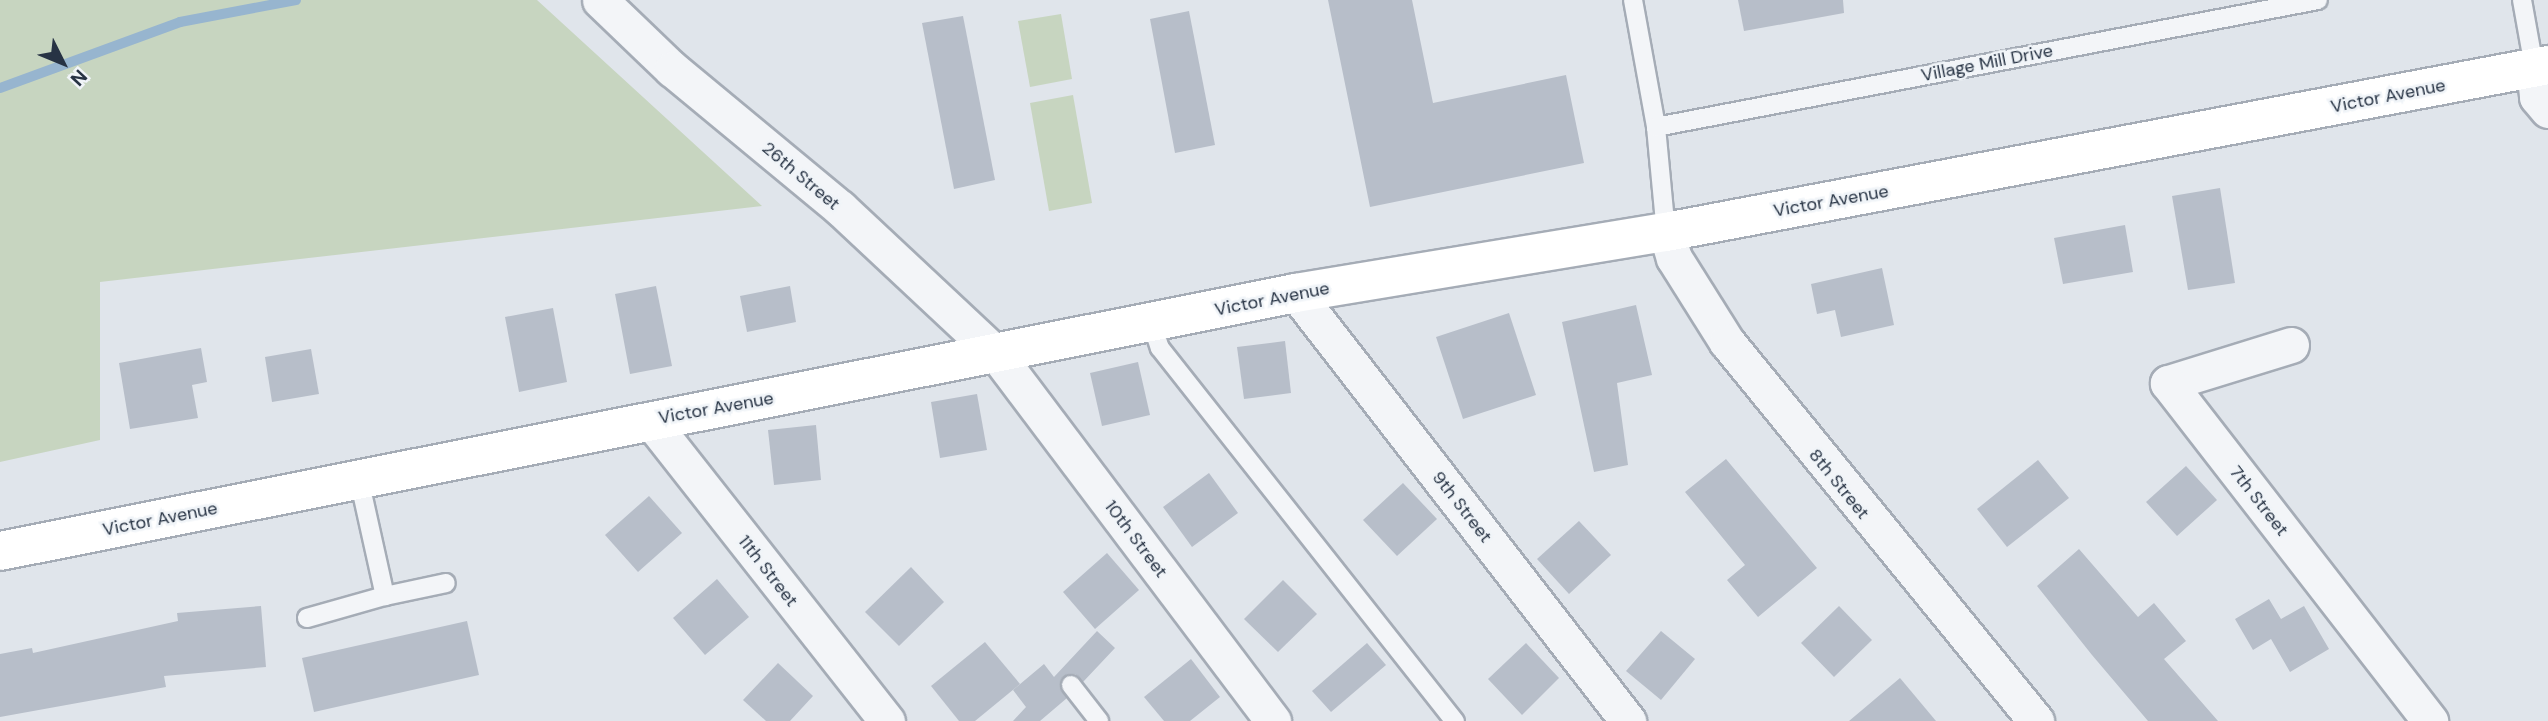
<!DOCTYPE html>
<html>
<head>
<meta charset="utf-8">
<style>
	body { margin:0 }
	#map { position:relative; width:2548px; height:721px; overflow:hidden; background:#e0e5eb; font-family:"DM Sans",sans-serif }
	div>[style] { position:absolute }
	.green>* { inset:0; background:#c7d5c0 }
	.stream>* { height:10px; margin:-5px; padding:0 5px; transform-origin:5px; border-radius:5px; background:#97b5cf }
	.building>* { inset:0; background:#b7bec9 }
	.roads { filter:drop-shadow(2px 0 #a5acb6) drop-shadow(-2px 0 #a5acb6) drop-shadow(0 2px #a5acb6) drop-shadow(0 -2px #a5acb6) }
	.lane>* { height:18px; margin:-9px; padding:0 9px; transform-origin:9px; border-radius:9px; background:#f3f5f8 }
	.street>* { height:35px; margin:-17.5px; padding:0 17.5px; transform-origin:17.5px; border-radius:17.5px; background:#f3f5f8 }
	.secondary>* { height:38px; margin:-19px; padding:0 19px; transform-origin:19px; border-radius:19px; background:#fff }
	span { translate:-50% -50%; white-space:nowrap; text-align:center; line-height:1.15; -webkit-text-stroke:5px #f0f4f8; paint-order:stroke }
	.street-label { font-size:18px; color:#273344 }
	.north { position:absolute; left:28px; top:28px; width:70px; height:70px; -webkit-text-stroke:5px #f0f4f8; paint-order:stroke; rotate:133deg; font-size:19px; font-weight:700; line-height:28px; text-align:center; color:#273344 }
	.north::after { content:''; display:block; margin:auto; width:24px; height:32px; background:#273344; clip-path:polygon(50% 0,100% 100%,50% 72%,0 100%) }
</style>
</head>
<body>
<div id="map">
	<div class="green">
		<div style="clip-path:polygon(0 0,537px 0,762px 206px,100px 282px,100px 440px,0 462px)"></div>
		<div style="clip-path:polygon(1061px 14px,1072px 79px,1030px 87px,1018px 21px)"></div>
		<div style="clip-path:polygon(1073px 95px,1092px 203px,1049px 211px,1030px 103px)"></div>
	</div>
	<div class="stream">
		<div style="left:0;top:88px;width:192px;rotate:-20.1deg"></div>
		<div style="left:180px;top:22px;width:118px;rotate:-10.7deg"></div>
	</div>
	<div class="building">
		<div style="clip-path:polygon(1328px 0,1412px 0,1433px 103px,1566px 75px,1584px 163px,1370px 207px)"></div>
		<div style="clip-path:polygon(1738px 0,1843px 0,1844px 13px,1744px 31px)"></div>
		<div style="clip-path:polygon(1189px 11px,1215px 145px,1175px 153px,1150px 19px)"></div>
		<div style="clip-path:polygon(963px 16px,995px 180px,954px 189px,922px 23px)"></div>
		<div style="clip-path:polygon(2220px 188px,2235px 283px,2188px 290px,2172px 196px)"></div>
		<div style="clip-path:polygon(2125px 225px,2133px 272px,2063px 284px,2054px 238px)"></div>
		<div style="clip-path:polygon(1882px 268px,1894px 325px,1841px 337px,1835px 310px,1817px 314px,1811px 284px)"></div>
		<div style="clip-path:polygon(656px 286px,672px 366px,630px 374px,615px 294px)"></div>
		<div style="clip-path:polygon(790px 286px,796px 322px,747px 332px,740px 296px)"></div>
		<div style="clip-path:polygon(1636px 305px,1652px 375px,1617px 383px,1628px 465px,1594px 472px,1562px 322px)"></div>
		<div style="clip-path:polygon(553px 308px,567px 382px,519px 392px,505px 317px)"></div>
		<div style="clip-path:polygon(1509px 313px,1536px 395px,1463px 419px,1436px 337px)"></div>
		<div style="clip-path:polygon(1285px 341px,1291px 393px,1244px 399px,1237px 347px)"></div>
		<div style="clip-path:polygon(201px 348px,207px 382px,192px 385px,198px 418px,130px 429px,119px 363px)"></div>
		<div style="clip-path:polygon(311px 349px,319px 394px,272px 402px,265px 357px)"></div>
		<div style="clip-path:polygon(1138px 362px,1150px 415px,1102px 426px,1090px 373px)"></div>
		<div style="clip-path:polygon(977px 394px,987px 450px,940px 458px,931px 402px)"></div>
		<div style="clip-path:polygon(816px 425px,821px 480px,774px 485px,768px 430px)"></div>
		<div style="clip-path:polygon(1726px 459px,1817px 568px,1758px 617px,1727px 580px,1745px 565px,1685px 492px)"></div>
		<div style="clip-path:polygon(2038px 460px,2069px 498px,2007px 547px,1977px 509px)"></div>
		<div style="clip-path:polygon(2186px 466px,2217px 500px,2177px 536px,2146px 502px)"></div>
		<div style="clip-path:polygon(1209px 473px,1238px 513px,1192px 547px,1163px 507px)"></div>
		<div style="clip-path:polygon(1403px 483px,1437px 519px,1397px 556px,1363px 520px)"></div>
		<div style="clip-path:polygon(649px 496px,682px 533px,638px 572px,605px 535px)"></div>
		<div style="clip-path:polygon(1579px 521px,1611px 555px,1569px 594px,1537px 559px)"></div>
		<div style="clip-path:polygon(2079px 549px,2138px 617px,2154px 603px,2186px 641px,2164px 659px,2218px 721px,2148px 721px,2092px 655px,2037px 586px)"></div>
		<div style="clip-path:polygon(1107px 553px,1139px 590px,1095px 629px,1063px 592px)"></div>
		<div style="clip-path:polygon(911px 567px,944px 602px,899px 646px,865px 612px)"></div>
		<div style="clip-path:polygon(717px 579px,749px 617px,705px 655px,673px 618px)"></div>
		<div style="clip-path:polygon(1283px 580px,1317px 614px,1278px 652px,1244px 619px)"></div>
		<div style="clip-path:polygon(2269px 599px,2281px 619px,2304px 606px,2329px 649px,2290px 672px,2271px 639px,2253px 650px,2235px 619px)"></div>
		<div style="clip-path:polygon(261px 606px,266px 667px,164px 676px,166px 687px,0 717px,0 654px,32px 648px,33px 653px,178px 621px,177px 613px)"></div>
		<div style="clip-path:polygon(1839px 606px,1872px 640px,1834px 677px,1801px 643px)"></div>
		<div style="clip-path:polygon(467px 621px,479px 675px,314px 712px,302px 658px)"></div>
		<div style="clip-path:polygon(1097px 631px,1115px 648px,1083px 682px,1075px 674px,1065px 676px,1060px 686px,1067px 698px,1040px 721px,1013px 721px,1026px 707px,1013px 690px,1044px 664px,1054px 677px)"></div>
		<div style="clip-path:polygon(1661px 631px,1695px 659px,1661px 700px,1626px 671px)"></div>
		<div style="clip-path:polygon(985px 642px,1020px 684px,975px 721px,959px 721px,931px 686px)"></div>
		<div style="clip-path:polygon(1367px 643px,1386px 665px,1331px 712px,1312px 691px)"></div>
		<div style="clip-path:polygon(1526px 643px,1559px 678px,1522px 715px,1488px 679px)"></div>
		<div style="clip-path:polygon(1191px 659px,1220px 697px,1190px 721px,1164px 721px,1144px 697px)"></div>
		<div style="clip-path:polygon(778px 663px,813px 696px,790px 721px,766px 721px,743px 700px)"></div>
		<div style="clip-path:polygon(1900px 678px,1936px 721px,1849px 721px)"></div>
	</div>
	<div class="roads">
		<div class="lane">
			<div style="left:1633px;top:0;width:129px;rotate:79.7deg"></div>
			<div style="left:1656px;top:127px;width:105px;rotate:84.6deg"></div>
			<div style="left:2522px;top:0;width:68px;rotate:79.8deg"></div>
			<div style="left:1656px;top:127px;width:674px;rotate:-10.86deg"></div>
			<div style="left:1152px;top:324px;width:25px;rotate:72deg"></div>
			<div style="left:1160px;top:348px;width:476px;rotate:51.7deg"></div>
			<div style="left:359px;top:479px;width:120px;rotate:77.5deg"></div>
			<div style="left:385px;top:596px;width:62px;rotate:-12deg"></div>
			<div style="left:307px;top:618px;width:81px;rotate:-15.8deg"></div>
			<div style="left:1071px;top:685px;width:46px;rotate:52.1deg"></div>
		</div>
		<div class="street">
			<div style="left:600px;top:0;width:100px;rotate:43.8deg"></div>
			<div style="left:672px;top:69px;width:218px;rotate:39.6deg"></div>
			<div style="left:840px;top:208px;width:216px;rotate:43.1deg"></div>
			<div style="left:998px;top:356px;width:457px;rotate:53deg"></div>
			<div style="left:2534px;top:67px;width:30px;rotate:84deg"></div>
			<div style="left:2537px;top:97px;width:17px;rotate:50deg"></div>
			<div style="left:1666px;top:232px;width:27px;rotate:73deg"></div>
			<div style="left:1674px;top:258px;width:99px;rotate:57.8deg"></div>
			<div style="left:1727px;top:342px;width:489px;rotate:50.8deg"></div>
			<div style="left:1296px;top:293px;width:542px;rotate:52.2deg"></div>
			<div style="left:2291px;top:345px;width:129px;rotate:162.8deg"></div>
			<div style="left:2168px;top:383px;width:428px;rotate:52.2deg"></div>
			<div style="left:650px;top:420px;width:383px;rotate:51.8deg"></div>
		</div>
		<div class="secondary">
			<div style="left:0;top:551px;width:1321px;rotate:-11.26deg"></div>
			<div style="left:1296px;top:293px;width:375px;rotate:-9.4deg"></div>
			<div style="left:1666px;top:232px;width:898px;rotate:-10.72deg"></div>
		</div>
	</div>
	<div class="street-label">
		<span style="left:1987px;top:63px;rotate:-11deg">Village Mill Drive</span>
		<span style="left:2388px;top:96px;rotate:-11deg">Victor Avenue</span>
		<span style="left:801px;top:176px;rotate:40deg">26th Street</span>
		<span style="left:1831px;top:201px;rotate:-10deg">Victor Avenue</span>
		<span style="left:1272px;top:299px;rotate:-11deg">Victor Avenue</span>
		<span style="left:716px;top:408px;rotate:-10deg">Victor Avenue</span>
		<span style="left:1839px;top:484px;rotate:51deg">8th Street</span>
		<span style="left:2259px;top:501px;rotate:52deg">7th Street</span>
		<span style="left:1462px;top:507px;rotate:52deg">9th Street</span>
		<span style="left:160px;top:519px;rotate:-11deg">Victor Avenue</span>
		<span style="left:1136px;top:539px;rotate:53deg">10th Street</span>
		<span style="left:768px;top:571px;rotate:52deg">11th Street</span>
	</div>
	<div class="north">N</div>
</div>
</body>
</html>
